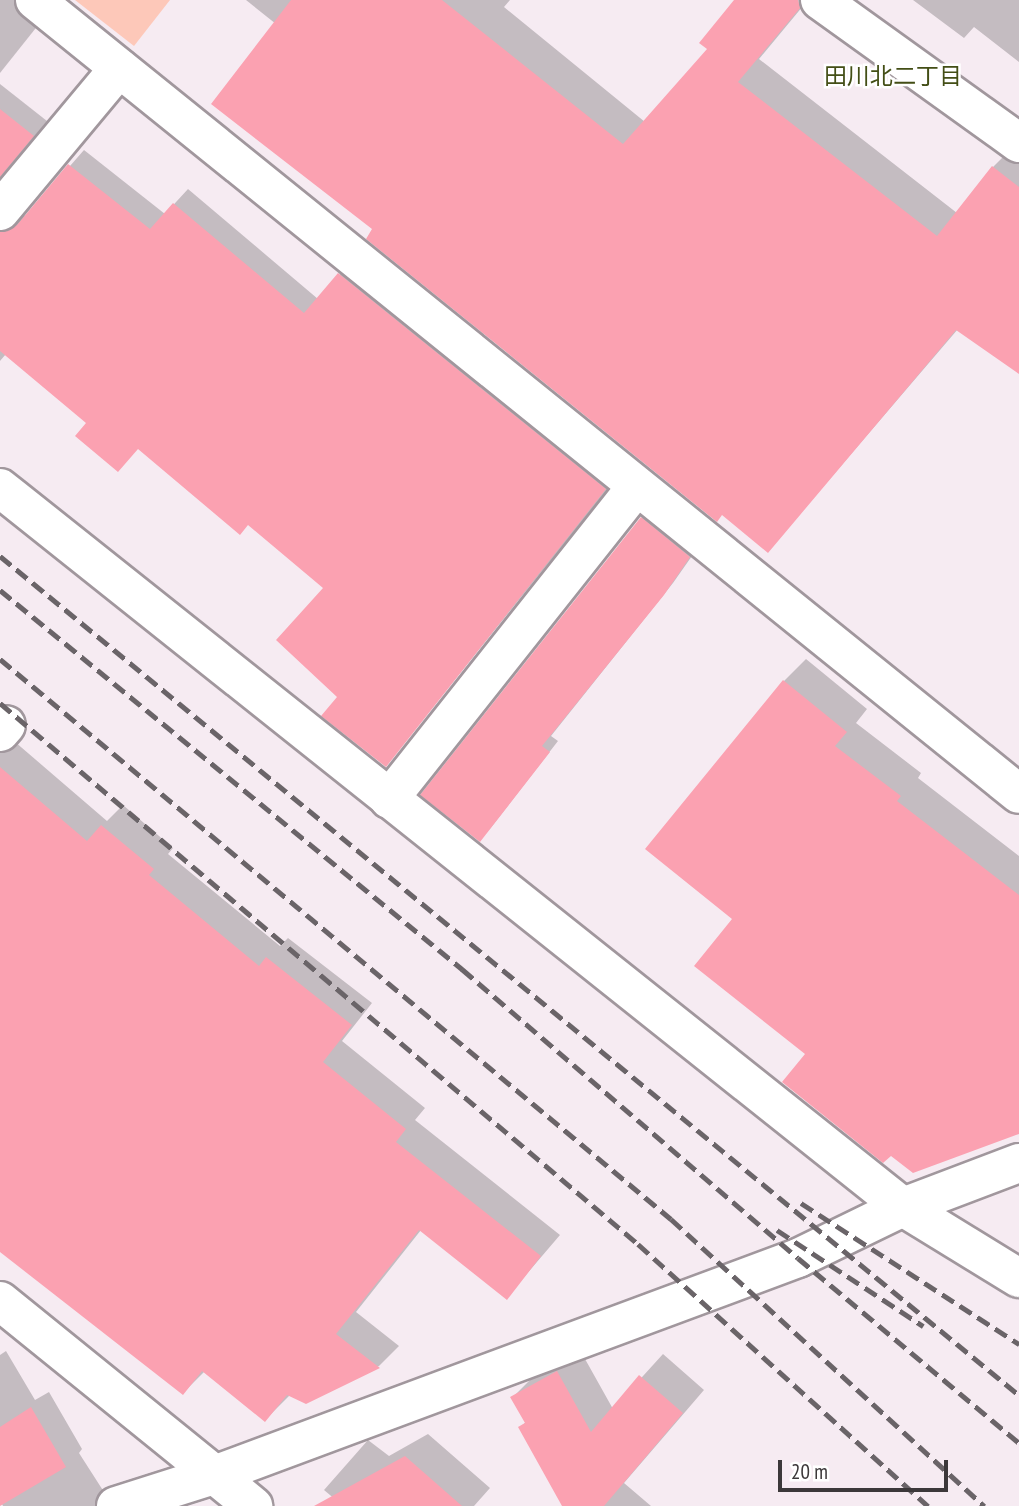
<!DOCTYPE html>
<html>
<head>
<meta charset="utf-8">
<style>
	body { margin:0 }
	#map { position:relative; width:1019px; height:1506px; overflow:hidden; background:#f6ebf2; font-family:"PT Sans Narrow","Noto Sans JP",sans-serif }
	div>[style] { position:absolute }
	.green>* { inset:0; background:#fdc8b9 }
	.shadow>* { inset:0; background:#0003 }
	.building>* { inset:0; background:#fba1b1 }
	.roads { filter:drop-shadow(2px 0 #a1979d) drop-shadow(-2px 0 #a1979d) drop-shadow(0 2px #a1979d) drop-shadow(0 -2px #a1979d) }
	.minor>* { height:38px; margin:-19px; padding:0 19px; transform-origin:19px; border-radius:19px; background:#fff }
	.rail>* { height:5px; margin-top:-2.5px; transform-origin:0; background:repeating-linear-gradient(90deg,#6a6468 0 14px,transparent 0 21px) }
	span { translate:-50% -50%; white-space:nowrap; text-align:center; line-height:1.15; -webkit-text-stroke:5px #fff; paint-order:stroke }
	.neighbourhood-label { font-size:23px; color:#434e16 }
	.scale { position:absolute; left:778px; top:1460px; width:170px; height:32px; box-sizing:border-box; border:4px solid #3c383a; border-top:0; padding-left:9px; font-size:21px; line-height:24px; white-space:nowrap; color:#3c383a; -webkit-text-stroke:5px #fff; paint-order:stroke }
</style>
</head>
<body>
<div id="map">
	<div class="green">
		<div style="clip-path:polygon(75px 0,170px 0,134px 46px)"></div>
	</div>
	<div class="shadow">
		<div style="clip-path:polygon(0 0,30px 0,47px 14px,0 73px)"></div>
		<div style="clip-path:polygon(246px 0,510px 0,504px 7px,645px 122px,710px 49px,737px 0,808px 0,759px 59px,957px 213px,993px 167px,1015px 145px,1019px 148px,1019px 372px,958px 329px,768px 551px,374px 229px,276px 24px)"></div>
		<div style="clip-path:polygon(913px 0,1019px 0,1019px 62px,974px 27px,964px 38px)"></div>
		<div style="clip-path:polygon(0 84px,47px 121px,0 177px)"></div>
		<div style="clip-path:polygon(84px 150px,165px 214px,188px 189px,318px 299px,354px 259px,620px 474px,386px 765px,339px 696px,326px 588px,249px 524px,139px 448px,88px 423px,6px 354px,0 361px,0 212px,12px 219px,27px 215px)"></div>
		<div style="clip-path:polygon(652px 508px,699px 546px,673px 583px,551px 736px,558px 741px,489px 830px,642px 518px)"></div>
		<div style="clip-path:polygon(806px 659px,867px 709px,856px 723px,921px 773px,918px 778px,1019px 856px,1019px 1132px,807px 1053px,734px 919px,647px 849px,784px 681px)"></div>
		<div style="clip-path:polygon(0 729px,107px 821px,123px 805px,173px 848px,168px 854px,280px 946px,288px 938px,372px 1003px,342px 1041px,425px 1108px,415px 1120px,560px 1235px,507px 1297px,421px 1230px,356px 1312px,399px 1346px,379px 1366px,306px 1402px,290px 1395px,265px 1420px,205px 1371px,183px 1393px,0 1248px)"></div>
		<div style="clip-path:polygon(580px 1350px,613px 1409px,663px 1354px,704px 1390px,624px 1483px,651px 1506px,564px 1506px,520px 1427px,526px 1422px,512px 1398px,535px 1375px)"></div>
		<div style="clip-path:polygon(6px 1351px,35px 1400px,49px 1392px,82px 1449px,79px 1453px,113px 1506px,3px 1506px,0 1500px,0 1355px)"></div>
		<div style="clip-path:polygon(428px 1434px,490px 1488px,474px 1506px,343px 1506px,324px 1490px,368px 1440px,389px 1456px)"></div>
	</div>
	<div class="building">
		<div style="clip-path:polygon(291px 0,442px 0,623px 144px,707px 49px,699px 43px,734px 0,798px 0,800px 8px,738px 82px,937px 236px,992px 166px,1019px 187px,1019px 374px,956px 330px,768px 553px,722px 515px,717px 522px,366px 239px,372px 229px,211px 104px)"></div>
		<div style="clip-path:polygon(0 109px,34px 136px,0 177px)"></div>
		<div style="clip-path:polygon(68px 164px,150px 229px,173px 203px,304px 313px,338px 273px,606px 489px,386px 767px,321px 716px,337px 697px,276px 640px,323px 588px,248px 525px,240px 535px,138px 449px,118px 472px,75px 436px,86px 423px,0 351px,0 232px,17px 225px)"></div>
		<div style="clip-path:polygon(641px 517px,690px 557px,664px 595px,542px 746px,550px 752px,480px 842px,420px 795px)"></div>
		<div style="clip-path:polygon(783px 680px,847px 732px,835px 746px,901px 796px,897px 801px,1019px 895px,1019px 1134px,913px 1173px,891px 1156px,883px 1163px,782px 1082px,805px 1054px,694px 966px,732px 919px,645px 849px)"></div>
		<div style="clip-path:polygon(0 767px,87px 841px,101px 825px,154px 869px,149px 875px,259px 966px,266px 957px,352px 1025px,323px 1062px,406px 1129px,396px 1142px,541px 1256px,507px 1300px,419px 1230px,336px 1334px,380px 1368px,306px 1404px,287px 1395px,265px 1422px,202px 1371px,183px 1395px,0 1252px)"></div>
		<div style="clip-path:polygon(557px 1371px,591px 1432px,639px 1375px,683px 1413px,604px 1506px,562px 1506px,518px 1427px,525px 1423px,510px 1397px)"></div>
		<div style="clip-path:polygon(31px 1407px,66px 1467px,0 1506px,0 1427px)"></div>
		<div style="clip-path:polygon(405px 1456px,462px 1506px,314px 1506px)"></div>
	</div>
	<div class="roads">
		<div class="minor">
			<div style="left:35px;top:0;width:1264px;rotate:38.9deg"></div>
			<div style="left:820px;top:0;width:245px;rotate:35.7deg"></div>
			<div style="left:0;top:211px;width:186px;rotate:-50.2deg"></div>
			<div style="left:0;top:488px;width:1154px;rotate:38.53deg"></div>
			<div style="left:903px;top:1207px;width:136px;rotate:31.5deg"></div>
			<div style="left:0;top:732px;width:9px;rotate:-49deg"></div>
			<div style="left:389px;top:799px;width:399px;rotate:-51.6deg"></div>
			<div style="left:0;top:1301px;width:326px;rotate:39deg"></div>
			<div style="left:116px;top:1506px;width:103px;rotate:-17.6deg"></div>
			<div style="left:214px;top:1475px;width:623px;rotate:-20.38deg"></div>
			<div style="left:798px;top:1258px;width:117px;rotate:-25.9deg"></div>
			<div style="left:903px;top:1207px;width:124px;rotate:-20.8deg"></div>
		</div>
	</div>
	<div class="rail">
		<div style="left:0;top:556px;width:1320px;rotate:39.47deg"></div>
		<div style="left:0;top:590px;width:598px;rotate:39.36deg"></div>
		<div style="left:462px;top:969px;width:443px;rotate:40.7deg"></div>
		<div style="left:798px;top:1258px;width:288px;rotate:39.9deg"></div>
		<div style="left:0;top:659px;width:874px;rotate:39.85deg"></div>
		<div style="left:671px;top:1219px;width:425px;rotate:42.5deg"></div>
		<div style="left:0;top:703px;width:836px;rotate:40.3deg"></div>
		<div style="left:638px;top:1244px;width:391px;rotate:42.1deg"></div>
		<div style="left:801px;top:1203px;width:260px;rotate:32.9deg"></div>
		<div style="left:777px;top:1230px;width:175px;rotate:33.3deg"></div>
	</div>
	<div class="neighbourhood-label">
		<span style="left:893px;top:76px">田川北二丁目</span>
	</div>
	<div class="scale">20 m</div>
</div>
</body>
</html>
